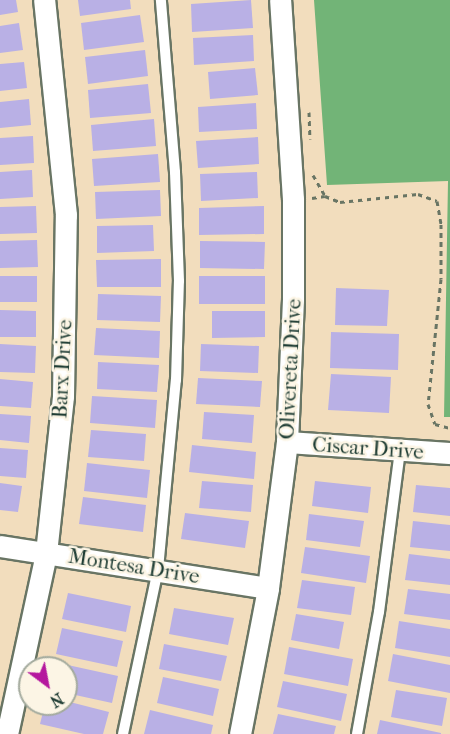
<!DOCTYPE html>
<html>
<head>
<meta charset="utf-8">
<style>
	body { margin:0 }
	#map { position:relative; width:450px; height:734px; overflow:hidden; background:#f2ddbd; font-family:"IM FELL French Canon",serif }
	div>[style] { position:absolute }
	.forest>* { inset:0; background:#72b477 }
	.building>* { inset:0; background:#b9b0e5 }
	.path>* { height:3px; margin-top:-1.5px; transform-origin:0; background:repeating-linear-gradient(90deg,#697564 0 4.5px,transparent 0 9px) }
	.roads { filter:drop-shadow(2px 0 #697564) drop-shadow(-2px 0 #697564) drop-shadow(0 2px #697564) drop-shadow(0 -2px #697564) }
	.lane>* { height:10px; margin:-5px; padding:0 5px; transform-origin:5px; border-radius:5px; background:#fff }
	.street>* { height:21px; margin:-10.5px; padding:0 10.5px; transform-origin:10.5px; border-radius:10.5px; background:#fff }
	span { translate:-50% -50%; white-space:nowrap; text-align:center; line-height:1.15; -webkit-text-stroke:5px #fcf5e5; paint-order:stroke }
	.street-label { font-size:21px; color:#1f3d34 }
	.north { position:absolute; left:18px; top:656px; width:60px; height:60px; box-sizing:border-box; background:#fcf5e5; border:2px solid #a4ab9e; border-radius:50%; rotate:148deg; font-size:16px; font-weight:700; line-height:24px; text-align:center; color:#1f3d34 }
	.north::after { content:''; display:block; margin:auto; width:21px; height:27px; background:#b5179e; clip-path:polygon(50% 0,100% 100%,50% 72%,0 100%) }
</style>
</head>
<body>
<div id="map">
	<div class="forest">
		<div style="clip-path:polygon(314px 0,450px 0,450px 417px,444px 417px,448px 181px,327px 185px)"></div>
	</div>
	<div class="building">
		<div style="clip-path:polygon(0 0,16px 0,18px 12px,0 15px)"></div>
		<div style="clip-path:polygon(78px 0,130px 0,131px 9px,80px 16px)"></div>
		<div style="clip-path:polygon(251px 0,253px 28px,192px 32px,191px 4px)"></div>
		<div style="clip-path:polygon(140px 15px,144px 42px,84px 50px,81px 23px)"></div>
		<div style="clip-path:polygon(19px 23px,23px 50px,0 53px,0 26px)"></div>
		<div style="clip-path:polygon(253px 35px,254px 61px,194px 65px,193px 38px)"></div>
		<div style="clip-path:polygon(145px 50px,148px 76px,88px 84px,85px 57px)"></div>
		<div style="clip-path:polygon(24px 62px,27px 88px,0 91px,0 64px)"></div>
		<div style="clip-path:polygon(255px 68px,258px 95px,210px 99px,208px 72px)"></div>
		<div style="clip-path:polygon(148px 84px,151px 113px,90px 118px,88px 90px)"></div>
		<div style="clip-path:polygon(29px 99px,31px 125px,0 128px,0 102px)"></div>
		<div style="clip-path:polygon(256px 103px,257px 129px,199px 132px,198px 107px)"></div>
		<div style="clip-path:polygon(154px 119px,156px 146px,93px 151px,91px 125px)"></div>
		<div style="clip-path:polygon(33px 136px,34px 163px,0 165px,0 138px)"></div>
		<div style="clip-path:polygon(258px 137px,259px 164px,198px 168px,196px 141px)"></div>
		<div style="clip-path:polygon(158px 154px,160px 182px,94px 186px,92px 159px)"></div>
		<div style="clip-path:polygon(32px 170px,33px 197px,0 199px,0 172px)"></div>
		<div style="clip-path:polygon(257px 172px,258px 198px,201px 201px,200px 174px)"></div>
		<div style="clip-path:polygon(160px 190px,161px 216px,96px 219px,95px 192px)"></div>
		<div style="clip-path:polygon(36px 206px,37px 233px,0 234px,0 207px)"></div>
		<div style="clip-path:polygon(264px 206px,264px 234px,199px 235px,199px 208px)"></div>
		<div style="clip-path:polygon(153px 225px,154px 251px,97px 253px,97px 226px)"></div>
		<div style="clip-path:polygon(37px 240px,38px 267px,0 268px,0 241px)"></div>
		<div style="clip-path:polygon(200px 241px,265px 242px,264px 269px,200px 268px)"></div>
		<div style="clip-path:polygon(161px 259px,161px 287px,97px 287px,96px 260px)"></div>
		<div style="clip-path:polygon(0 276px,37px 276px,37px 302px,0 302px)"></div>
		<div style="clip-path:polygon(199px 276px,265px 276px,265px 304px,199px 304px)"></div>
		<div style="clip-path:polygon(336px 288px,389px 290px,387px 326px,335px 325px)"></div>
		<div style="clip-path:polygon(98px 294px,161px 296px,160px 322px,97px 320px)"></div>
		<div style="clip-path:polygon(0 310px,36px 311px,36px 337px,0 337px)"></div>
		<div style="clip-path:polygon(212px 311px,265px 311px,265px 337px,212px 338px)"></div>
		<div style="clip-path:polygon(96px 328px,160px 331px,159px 358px,94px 355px)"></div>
		<div style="clip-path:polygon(331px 332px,399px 334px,398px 370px,330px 368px)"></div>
		<div style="clip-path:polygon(0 344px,36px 346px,35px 373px,0 372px)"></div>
		<div style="clip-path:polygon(201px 344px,259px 346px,258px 373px,200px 371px)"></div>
		<div style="clip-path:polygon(98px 362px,159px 365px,157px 392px,97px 389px)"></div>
		<div style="clip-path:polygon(331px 374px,391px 377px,389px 413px,328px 410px)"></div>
		<div style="clip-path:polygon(198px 378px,262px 381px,260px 407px,196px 404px)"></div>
		<div style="clip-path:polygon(0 379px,33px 382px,31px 408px,0 406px)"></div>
		<div style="clip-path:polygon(92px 396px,157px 400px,155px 428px,90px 423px)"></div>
		<div style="clip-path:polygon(204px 412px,254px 415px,252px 443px,202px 439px)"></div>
		<div style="clip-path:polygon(0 414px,31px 416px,29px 443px,0 440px)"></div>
		<div style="clip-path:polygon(91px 430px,146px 434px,144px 461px,88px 457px)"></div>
		<div style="clip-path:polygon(192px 445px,256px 452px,254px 479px,189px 472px)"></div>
		<div style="clip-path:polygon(0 448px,28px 450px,26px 478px,0 476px)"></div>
		<div style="clip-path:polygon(87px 463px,150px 470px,147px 498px,84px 491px)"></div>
		<div style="clip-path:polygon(202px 481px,253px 485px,251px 512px,199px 508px)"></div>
		<div style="clip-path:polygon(315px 481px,371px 487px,368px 513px,312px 506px)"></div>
		<div style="clip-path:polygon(0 483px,22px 486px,18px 512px,0 510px)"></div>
		<div style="clip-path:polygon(416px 485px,450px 488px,450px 516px,413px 512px)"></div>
		<div style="clip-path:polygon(83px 497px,146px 505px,143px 532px,79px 524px)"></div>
		<div style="clip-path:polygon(185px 513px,249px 521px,245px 548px,181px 539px)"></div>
		<div style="clip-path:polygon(309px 514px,364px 521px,360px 547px,306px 540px)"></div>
		<div style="clip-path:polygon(413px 521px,450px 525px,450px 551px,410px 547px)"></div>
		<div style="clip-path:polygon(305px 547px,370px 556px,366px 583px,301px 573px)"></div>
		<div style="clip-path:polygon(409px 554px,450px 559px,450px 585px,405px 580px)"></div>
		<div style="clip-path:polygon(302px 580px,355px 587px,351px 615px,297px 608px)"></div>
		<div style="clip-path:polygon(408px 589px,450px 594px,450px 620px,404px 614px)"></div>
		<div style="clip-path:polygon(68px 593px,131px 606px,126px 632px,62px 619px)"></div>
		<div style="clip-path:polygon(174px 608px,234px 618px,228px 645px,169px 634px)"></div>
		<div style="clip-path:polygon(296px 614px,344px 622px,339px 649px,291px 640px)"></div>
		<div style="clip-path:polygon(399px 621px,450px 629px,450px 657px,395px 648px)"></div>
		<div style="clip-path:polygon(62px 628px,123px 641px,117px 667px,56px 654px)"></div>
		<div style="clip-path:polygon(164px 644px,227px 656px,221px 681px,159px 669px)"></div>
		<div style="clip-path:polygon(289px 647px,353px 659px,348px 686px,284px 674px)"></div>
		<div style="clip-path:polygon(393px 654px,450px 665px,450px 693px,388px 681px)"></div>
		<div style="clip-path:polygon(54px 662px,118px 676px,112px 703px,66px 693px,66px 668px,53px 668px)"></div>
		<div style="clip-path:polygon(163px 677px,219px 689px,213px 716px,157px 703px)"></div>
		<div style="clip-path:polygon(283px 681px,347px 694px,341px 721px,277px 707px)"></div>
		<div style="clip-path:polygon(396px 690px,447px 698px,442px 726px,391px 717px)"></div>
		<div style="clip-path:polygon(66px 701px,109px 712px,103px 734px,84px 734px,40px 724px,45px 704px)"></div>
		<div style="clip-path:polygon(150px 710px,213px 725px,211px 734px,144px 734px)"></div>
		<div style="clip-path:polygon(278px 714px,336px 726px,334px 734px,273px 734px)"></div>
		<div style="clip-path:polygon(380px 720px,441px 733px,441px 734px,377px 734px)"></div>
	</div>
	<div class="path">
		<div style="left:309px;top:112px;width:27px;rotate:88deg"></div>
		<div style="left:313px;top:175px;width:24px;rotate:60deg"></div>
		<div style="left:325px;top:196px;width:16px;rotate:22deg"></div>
		<div style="left:340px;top:202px;width:78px;rotate:-5.9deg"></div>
		<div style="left:418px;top:194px;width:20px;rotate:20deg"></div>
		<div style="left:437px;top:201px;width:23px;rotate:80deg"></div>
		<div style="left:441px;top:224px;width:55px;rotate:90deg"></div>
		<div style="left:441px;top:279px;width:126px;rotate:95.9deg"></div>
		<div style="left:428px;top:404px;width:21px;rotate:71deg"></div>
		<div style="left:435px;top:424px;width:16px;rotate:15deg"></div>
		<div style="left:312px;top:198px;width:13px;rotate:-9deg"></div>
	</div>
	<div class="roads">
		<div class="lane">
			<div style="left:123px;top:734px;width:169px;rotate:-78deg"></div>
			<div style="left:158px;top:569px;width:190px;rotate:-84.6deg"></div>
			<div style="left:176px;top:380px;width:99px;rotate:-88.3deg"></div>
			<div style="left:179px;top:281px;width:109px;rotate:-92.1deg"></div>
			<div style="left:175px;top:172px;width:173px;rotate:-94.7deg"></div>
			<div style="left:357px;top:734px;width:124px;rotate:-79.8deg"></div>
			<div style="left:379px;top:612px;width:163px;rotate:-82.6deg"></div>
		</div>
		<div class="street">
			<div style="left:287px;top:442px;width:163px;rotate:3.9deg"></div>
			<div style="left:0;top:546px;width:271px;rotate:8.9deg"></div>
			<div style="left:7px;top:734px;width:185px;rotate:-77.8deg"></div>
			<div style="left:46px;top:553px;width:158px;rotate:-83.8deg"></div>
			<div style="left:63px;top:396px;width:181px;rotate:-89.1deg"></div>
			<div style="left:66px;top:215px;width:216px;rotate:-95.8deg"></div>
			<div style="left:240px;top:734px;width:149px;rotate:-79.1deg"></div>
			<div style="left:268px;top:588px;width:147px;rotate:-82.6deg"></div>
			<div style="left:287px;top:442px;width:143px;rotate:-87.6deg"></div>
			<div style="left:293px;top:299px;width:100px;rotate:-90deg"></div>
			<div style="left:293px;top:199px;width:199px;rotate:-93.7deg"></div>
		</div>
	</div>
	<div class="street-label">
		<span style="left:62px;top:369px;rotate:-87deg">Barx Drive</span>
		<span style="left:290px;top:369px;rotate:-87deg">Olivereta Drive</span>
		<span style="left:368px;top:448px;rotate:4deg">Ciscar Drive</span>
		<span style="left:134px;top:566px;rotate:9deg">Montesa Drive</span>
	</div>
	<div class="north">N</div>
</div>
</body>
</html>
